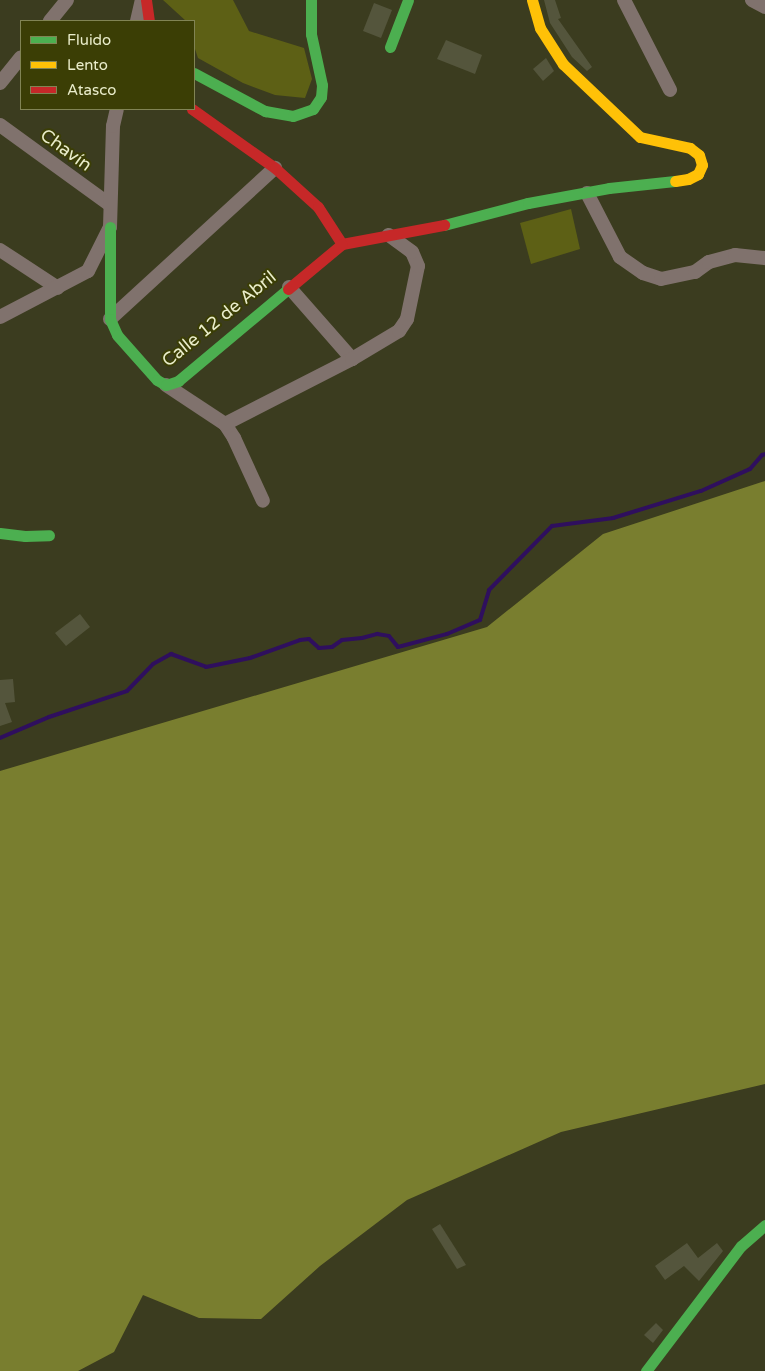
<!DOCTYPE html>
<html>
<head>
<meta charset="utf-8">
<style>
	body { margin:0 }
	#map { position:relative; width:765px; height:1371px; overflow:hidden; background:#3b3c1f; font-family:"Varela Round",sans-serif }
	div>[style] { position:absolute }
	.green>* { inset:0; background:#5d6015 }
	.forest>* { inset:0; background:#797e2f }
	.stream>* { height:4px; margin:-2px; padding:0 2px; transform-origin:2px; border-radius:2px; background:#2f0f5e }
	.building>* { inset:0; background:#54553c }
	.street>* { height:14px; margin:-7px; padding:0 7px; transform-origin:7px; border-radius:7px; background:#80726d }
	.fast>* { height:11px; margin:-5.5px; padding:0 5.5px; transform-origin:5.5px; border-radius:5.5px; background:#4caf50 }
	.slow>* { height:11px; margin:-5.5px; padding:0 5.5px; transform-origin:5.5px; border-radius:5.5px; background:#ffc107 }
	.jam>* { height:11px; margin:-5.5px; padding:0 5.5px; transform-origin:5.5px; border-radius:5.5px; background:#c62828 }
	span { translate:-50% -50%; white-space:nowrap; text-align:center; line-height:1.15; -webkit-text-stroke:4px #3b3e05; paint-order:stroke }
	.street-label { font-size:18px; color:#eaedcb }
	.legend { position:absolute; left:20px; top:20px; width:175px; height:90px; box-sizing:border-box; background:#3b3e05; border:1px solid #818454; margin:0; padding:6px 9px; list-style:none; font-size:15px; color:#eaedcb }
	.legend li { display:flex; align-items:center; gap:10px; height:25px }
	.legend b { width:25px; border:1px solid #818454 }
</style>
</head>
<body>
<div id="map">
	<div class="green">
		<div style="clip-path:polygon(163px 0,233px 0,249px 31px,304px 48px,312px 79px,305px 98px,275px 95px,243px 83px,198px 58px,194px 46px,194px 21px,186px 21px)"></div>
		<div style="clip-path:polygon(571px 209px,580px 249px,531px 264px,520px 223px)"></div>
	</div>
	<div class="forest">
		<div style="clip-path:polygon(765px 481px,765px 1084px,561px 1132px,407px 1200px,320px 1266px,261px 1319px,199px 1318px,143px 1295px,114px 1352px,78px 1371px,0 1371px,0 771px,487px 627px,603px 534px)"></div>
	</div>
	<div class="stream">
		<div style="left:0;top:738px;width:53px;rotate:-23.2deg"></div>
		<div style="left:49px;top:717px;width:82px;rotate:-18.4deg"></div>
		<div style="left:127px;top:691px;width:37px;rotate:-46deg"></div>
		<div style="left:153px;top:664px;width:21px;rotate:-29deg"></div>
		<div style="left:171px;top:654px;width:37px;rotate:20deg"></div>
		<div style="left:206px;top:667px;width:45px;rotate:-11.6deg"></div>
		<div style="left:250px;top:658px;width:53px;rotate:-19.8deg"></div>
		<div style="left:300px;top:640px;width:9px;rotate:-6deg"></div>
		<div style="left:309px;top:639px;width:13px;rotate:42deg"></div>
		<div style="left:319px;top:648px;width:13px;rotate:-4deg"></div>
		<div style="left:332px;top:647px;width:12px;rotate:-35deg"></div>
		<div style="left:342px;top:640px;width:20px;rotate:-6deg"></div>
		<div style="left:362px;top:638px;width:16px;rotate:-15deg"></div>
		<div style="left:377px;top:634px;width:12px;rotate:9deg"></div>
		<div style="left:389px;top:636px;width:14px;rotate:51deg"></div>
		<div style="left:398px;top:647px;width:51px;rotate:-14.9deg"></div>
		<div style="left:447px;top:634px;width:36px;rotate:-23deg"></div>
		<div style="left:480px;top:620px;width:31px;rotate:-73deg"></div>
		<div style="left:489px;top:590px;width:90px;rotate:-45.5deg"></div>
		<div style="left:552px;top:526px;width:62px;rotate:-7.5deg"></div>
		<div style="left:613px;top:518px;width:92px;rotate:-17.1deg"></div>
		<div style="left:701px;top:491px;width:54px;rotate:-24.2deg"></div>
		<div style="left:750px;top:469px;width:18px;rotate:-49deg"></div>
		<div style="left:762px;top:455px;width:3px;rotate:-18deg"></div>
	</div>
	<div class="building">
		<div style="clip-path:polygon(544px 0,555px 0,561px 18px,558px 19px,592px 67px,587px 71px,572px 57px,550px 23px)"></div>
		<div style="clip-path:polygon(374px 3px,392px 10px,381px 38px,363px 31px)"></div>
		<div style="clip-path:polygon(446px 40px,482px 55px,475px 74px,437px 59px)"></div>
		<div style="clip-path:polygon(546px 58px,554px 71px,543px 81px,533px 69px)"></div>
		<div style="clip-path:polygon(80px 614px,90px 627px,66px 646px,55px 633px)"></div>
		<div style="clip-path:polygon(13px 679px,15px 702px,5px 703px,12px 722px,0 726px,0 680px)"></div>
		<div style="clip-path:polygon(440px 1224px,466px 1265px,457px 1269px,432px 1229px)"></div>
		<div style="clip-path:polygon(687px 1243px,698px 1258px,717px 1243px,723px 1251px,699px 1281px,684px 1266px,665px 1280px,655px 1266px)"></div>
		<div style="clip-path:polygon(656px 1323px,663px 1330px,653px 1343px,644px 1335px)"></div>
	</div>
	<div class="street">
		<div style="left:624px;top:0;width:101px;rotate:62.9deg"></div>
		<div style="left:752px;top:0;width:15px;rotate:28deg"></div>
		<div style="left:50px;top:21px;width:27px;rotate:-51deg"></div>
		<div style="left:137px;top:21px;width:22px;rotate:-77deg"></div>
		<div style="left:0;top:83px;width:33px;rotate:-51deg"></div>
		<div style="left:0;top:125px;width:136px;rotate:36deg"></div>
		<div style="left:587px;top:193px;width:72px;rotate:62.7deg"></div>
		<div style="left:620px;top:257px;width:28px;rotate:35deg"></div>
		<div style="left:643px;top:273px;width:19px;rotate:18deg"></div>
		<div style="left:661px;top:279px;width:35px;rotate:-12deg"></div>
		<div style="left:695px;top:272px;width:17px;rotate:-36deg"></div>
		<div style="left:709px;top:262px;width:27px;rotate:-15deg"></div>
		<div style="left:735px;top:255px;width:30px;rotate:6deg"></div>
		<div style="left:0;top:250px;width:69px;rotate:33.2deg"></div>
		<div style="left:289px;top:287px;width:96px;rotate:48.8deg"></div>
		<div style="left:0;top:317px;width:99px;rotate:-27.6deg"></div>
		<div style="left:88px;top:271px;width:49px;rotate:-63.4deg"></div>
		<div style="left:110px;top:227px;width:101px;rotate:-88.3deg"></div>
		<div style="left:113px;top:126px;width:17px;rotate:-77deg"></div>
		<div style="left:110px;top:319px;width:224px;rotate:-42.5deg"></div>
		<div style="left:166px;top:385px;width:71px;rotate:33.5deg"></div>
		<div style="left:225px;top:424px;width:17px;rotate:57deg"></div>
		<div style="left:234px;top:438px;width:69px;rotate:65.3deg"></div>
		<div style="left:225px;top:424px;width:143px;rotate:-27.1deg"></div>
		<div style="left:352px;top:359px;width:55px;rotate:-30.8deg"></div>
		<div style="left:399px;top:331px;width:14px;rotate:-56deg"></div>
		<div style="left:407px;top:319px;width:54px;rotate:-78.3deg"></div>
		<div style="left:418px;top:266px;width:15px;rotate:-113deg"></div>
		<div style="left:412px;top:252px;width:29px;rotate:-144deg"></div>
	</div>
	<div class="fast">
		<div style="left:390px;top:47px;width:50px;rotate:-69deg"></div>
		<div style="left:194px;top:73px;width:81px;rotate:28.2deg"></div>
		<div style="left:265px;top:111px;width:28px;rotate:10deg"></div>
		<div style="left:293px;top:116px;width:21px;rotate:-19deg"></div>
		<div style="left:313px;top:109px;width:14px;rotate:-56deg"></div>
		<div style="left:321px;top:97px;width:12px;rotate:-85deg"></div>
		<div style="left:322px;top:85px;width:52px;rotate:-102.2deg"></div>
		<div style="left:311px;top:34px;width:34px;rotate:-90deg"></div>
		<div style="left:444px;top:225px;width:87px;rotate:-14.7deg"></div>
		<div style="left:528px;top:203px;width:82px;rotate:-10.5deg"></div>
		<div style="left:609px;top:188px;width:66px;rotate:-6.1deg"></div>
		<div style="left:110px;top:227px;width:92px;rotate:90deg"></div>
		<div style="left:110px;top:319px;width:17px;rotate:66deg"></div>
		<div style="left:117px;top:335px;width:60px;rotate:48.4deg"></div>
		<div style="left:157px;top:380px;width:10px;rotate:29deg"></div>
		<div style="left:166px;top:385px;width:13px;rotate:-18deg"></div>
		<div style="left:178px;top:381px;width:143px;rotate:-39.9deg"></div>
		<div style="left:0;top:533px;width:25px;rotate:7deg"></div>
		<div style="left:25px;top:536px;width:24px;rotate:-2deg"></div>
		<div style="left:646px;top:1371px;width:157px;rotate:-52.8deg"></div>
		<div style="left:741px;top:1246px;width:32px;rotate:-41deg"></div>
	</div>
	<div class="slow">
		<div style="left:532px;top:0;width:29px;rotate:74deg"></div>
		<div style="left:540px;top:28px;width:43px;rotate:57.4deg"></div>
		<div style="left:563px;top:64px;width:106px;rotate:43.5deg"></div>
		<div style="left:640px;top:137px;width:51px;rotate:12.4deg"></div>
		<div style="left:690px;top:148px;width:11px;rotate:38deg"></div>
		<div style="left:699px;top:155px;width:10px;rotate:73deg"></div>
		<div style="left:702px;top:165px;width:10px;rotate:114deg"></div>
		<div style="left:698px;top:174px;width:11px;rotate:153deg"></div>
		<div style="left:688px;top:179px;width:13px;rotate:171deg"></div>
	</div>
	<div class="jam">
		<div style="left:146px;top:0;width:21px;rotate:82deg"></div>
		<div style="left:192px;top:109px;width:102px;rotate:35.4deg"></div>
		<div style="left:275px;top:168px;width:58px;rotate:42.2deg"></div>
		<div style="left:318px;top:207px;width:44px;rotate:57deg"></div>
		<div style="left:342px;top:244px;width:104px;rotate:-10.6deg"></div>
		<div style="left:288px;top:289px;width:70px;rotate:-39.8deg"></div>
	</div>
	<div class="street-label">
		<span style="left:66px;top:150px;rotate:36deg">Chavín</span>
		<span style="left:219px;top:319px;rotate:-39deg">Calle 12 de Abril</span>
	</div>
	<ul class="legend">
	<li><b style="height:6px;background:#4caf50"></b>Fluido</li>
	<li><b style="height:6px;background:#ffc107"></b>Lento</li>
	<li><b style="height:6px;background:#c62828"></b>Atasco</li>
	</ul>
</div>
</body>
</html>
